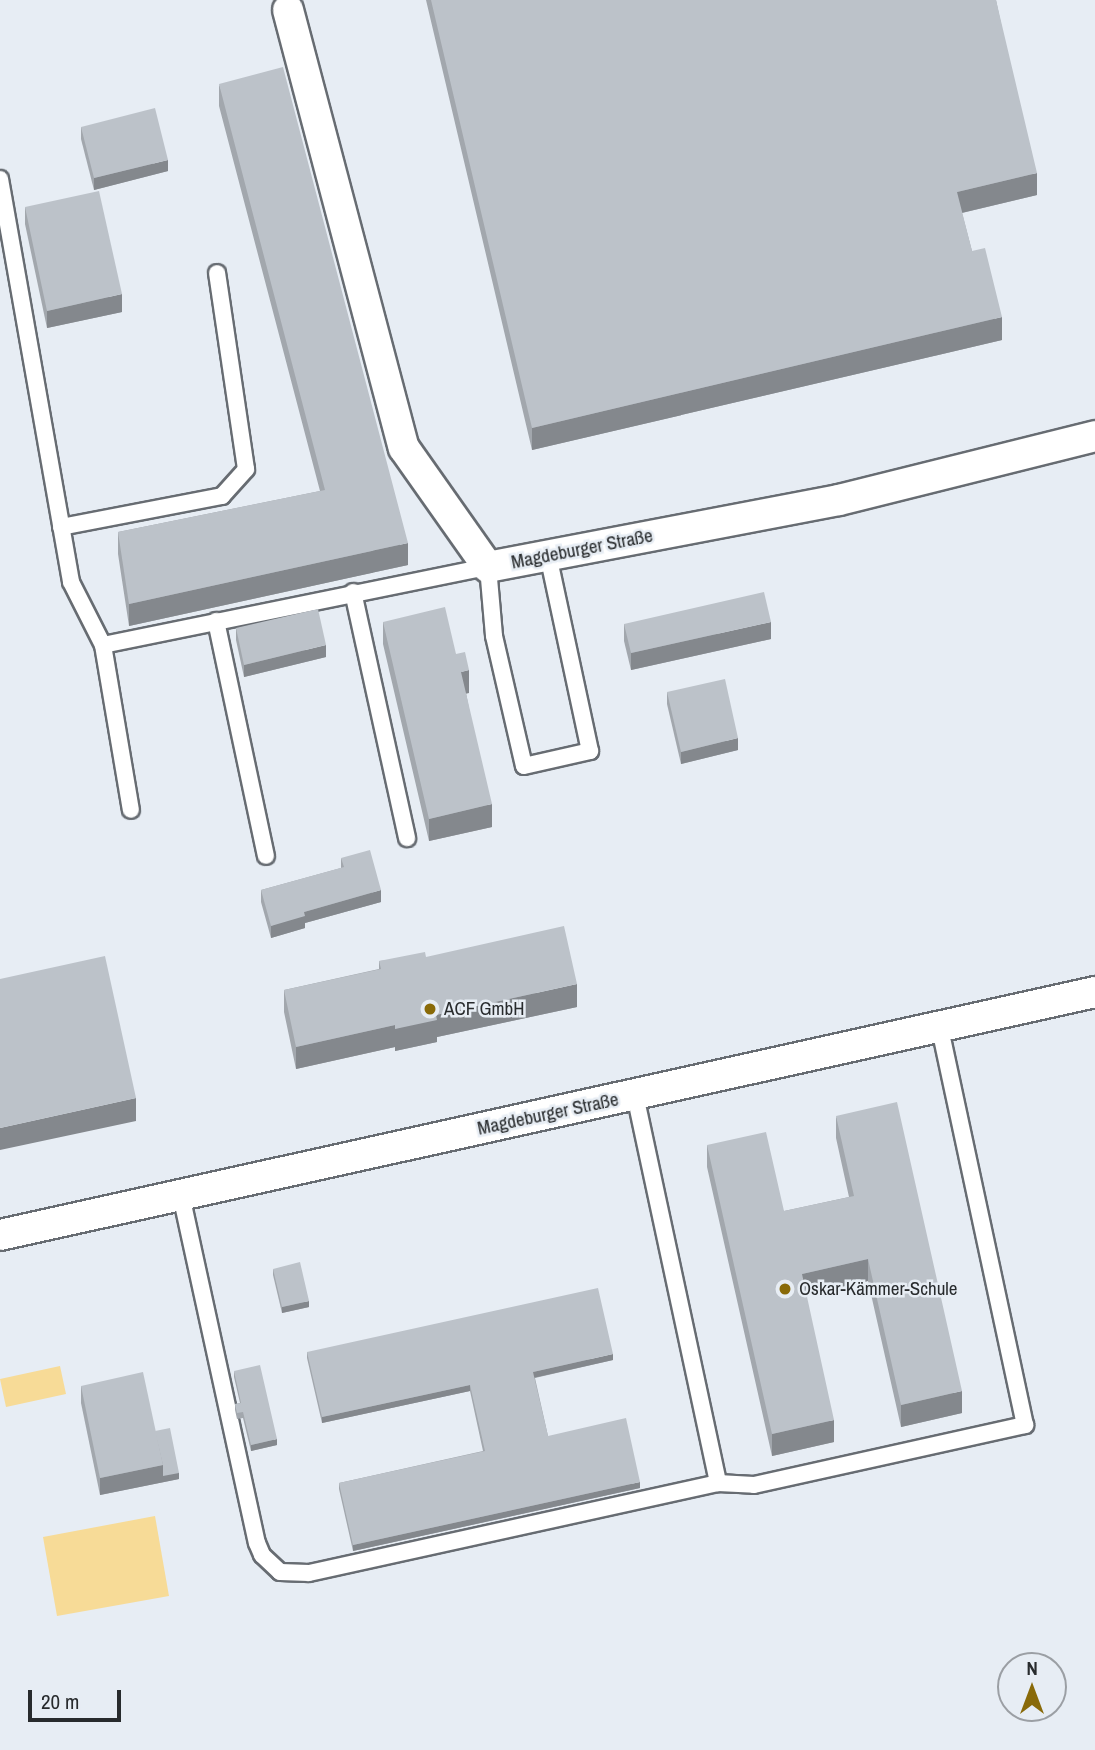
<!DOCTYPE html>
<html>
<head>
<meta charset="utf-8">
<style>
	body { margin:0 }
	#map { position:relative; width:1095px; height:1750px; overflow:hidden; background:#e7edf4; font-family:"Archivo Narrow",sans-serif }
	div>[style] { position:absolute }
	.green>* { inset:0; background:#f7db97 }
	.roads { filter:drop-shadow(2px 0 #676c72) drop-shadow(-2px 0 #676c72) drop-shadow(0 2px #676c72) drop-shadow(0 -2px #676c72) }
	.service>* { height:16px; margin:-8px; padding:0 8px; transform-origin:8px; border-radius:8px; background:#fff }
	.minor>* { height:30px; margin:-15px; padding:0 15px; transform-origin:15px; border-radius:15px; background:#fff }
	.wall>* { inset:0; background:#a2a7ad }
	.shaded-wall>* { inset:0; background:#84888d }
	.building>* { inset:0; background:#bcc2c9 }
	.dots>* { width:19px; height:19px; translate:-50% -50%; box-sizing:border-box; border:4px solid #e7edf4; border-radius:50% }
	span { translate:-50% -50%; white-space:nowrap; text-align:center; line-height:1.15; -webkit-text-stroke:5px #e7edf4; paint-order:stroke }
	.street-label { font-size:19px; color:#282b2d }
	.poi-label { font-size:19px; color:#282b2d }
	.left { translate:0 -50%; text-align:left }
	.north { position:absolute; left:997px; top:1652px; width:70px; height:70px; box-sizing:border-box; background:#e7edf4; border:2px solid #9b9fa4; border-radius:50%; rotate:0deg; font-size:19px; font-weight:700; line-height:28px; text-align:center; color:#282b2d }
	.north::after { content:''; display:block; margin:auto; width:24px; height:32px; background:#896a09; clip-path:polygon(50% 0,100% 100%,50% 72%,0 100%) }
	.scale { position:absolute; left:28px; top:1690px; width:93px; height:32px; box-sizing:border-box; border:4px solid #282b2d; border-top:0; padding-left:9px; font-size:21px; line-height:24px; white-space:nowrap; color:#282b2d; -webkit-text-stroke:5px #e7edf4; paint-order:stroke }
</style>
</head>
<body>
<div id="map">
	<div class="green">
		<div style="clip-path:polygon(60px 1366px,66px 1394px,6px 1407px,0 1379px)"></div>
		<div style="clip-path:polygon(155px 1516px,169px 1596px,57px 1616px,43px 1537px)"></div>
	</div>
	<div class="roads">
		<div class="service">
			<div style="left:0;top:179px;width:409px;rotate:80deg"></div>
			<div style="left:71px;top:582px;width:71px;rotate:63.1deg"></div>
			<div style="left:103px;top:645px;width:393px;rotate:-11.5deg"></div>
			<div style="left:488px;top:567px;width:69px;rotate:85deg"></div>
			<div style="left:494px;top:636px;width:133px;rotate:77deg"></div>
			<div style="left:524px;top:766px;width:68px;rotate:-12.8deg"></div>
			<div style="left:590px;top:751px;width:200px;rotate:-102.1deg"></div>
			<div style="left:61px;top:527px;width:164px;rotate:-10.9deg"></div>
			<div style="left:222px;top:496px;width:36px;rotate:-48deg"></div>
			<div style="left:246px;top:469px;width:198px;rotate:-98.4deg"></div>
			<div style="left:353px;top:592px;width:252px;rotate:77.6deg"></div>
			<div style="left:216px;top:621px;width:240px;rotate:78deg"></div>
			<div style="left:103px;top:645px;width:167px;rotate:80.4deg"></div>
			<div style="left:635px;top:1095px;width:397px;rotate:77.9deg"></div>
			<div style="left:718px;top:1483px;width:36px;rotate:3deg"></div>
			<div style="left:754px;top:1485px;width:278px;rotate:-12.5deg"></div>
			<div style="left:1025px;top:1425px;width:407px;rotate:-102.1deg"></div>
			<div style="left:181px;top:1195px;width:356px;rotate:77.7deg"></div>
			<div style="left:257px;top:1543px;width:13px;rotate:67deg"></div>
			<div style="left:262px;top:1555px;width:25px;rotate:43deg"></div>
			<div style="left:280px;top:1572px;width:29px;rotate:2deg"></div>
			<div style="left:309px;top:1573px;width:419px;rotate:-12.4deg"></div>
		</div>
		<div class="minor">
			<div style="left:288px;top:10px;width:453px;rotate:75.2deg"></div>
			<div style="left:404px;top:448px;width:146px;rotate:54.8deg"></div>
			<div style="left:488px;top:567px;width:357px;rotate:-10.8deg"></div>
			<div style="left:839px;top:500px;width:264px;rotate:-14deg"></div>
			<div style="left:0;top:1235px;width:1122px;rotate:-12.51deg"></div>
		</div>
	</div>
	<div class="wall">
		<div style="clip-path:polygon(426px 0,996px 0,1037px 195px,962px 213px,972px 251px,1002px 340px,532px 450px)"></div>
		<div style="clip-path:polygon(219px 84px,408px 565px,129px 626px,118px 554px,118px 532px,320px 491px,219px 106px)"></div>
		<div style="clip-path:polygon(81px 127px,168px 171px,94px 190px,81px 139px)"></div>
		<div style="clip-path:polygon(25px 207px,122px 312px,47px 328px,25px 224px)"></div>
		<div style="clip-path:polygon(383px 622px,456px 654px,469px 693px,466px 693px,492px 827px,429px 841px,383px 644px)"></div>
		<div style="clip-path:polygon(624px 624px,771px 639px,631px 670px,624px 641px)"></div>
		<div style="clip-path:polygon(236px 628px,326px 657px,244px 677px,236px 640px)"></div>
		<div style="clip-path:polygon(667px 692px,738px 750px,681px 764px,667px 704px)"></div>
		<div style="clip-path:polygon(341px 858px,381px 902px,305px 923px,305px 928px,271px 938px,261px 902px,261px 890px,341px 868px)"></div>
		<div style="clip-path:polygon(426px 957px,577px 1007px,437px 1037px,437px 1042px,395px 1051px,395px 1047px,296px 1069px,284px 1012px,284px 990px,379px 969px,379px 961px)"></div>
		<div style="clip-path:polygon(836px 1116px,962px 1413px,901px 1427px,868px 1281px,806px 1295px,834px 1442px,772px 1456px,707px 1167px,707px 1145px,784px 1211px,849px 1197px,836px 1138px)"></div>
		<div style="clip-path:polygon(273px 1269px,309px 1307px,282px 1313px,273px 1275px)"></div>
		<div style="clip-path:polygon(307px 1352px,613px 1360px,535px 1378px,548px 1436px,640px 1488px,353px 1551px,339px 1489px,339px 1483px,483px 1451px,470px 1391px,322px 1423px,307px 1358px)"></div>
		<div style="clip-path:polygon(234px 1371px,277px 1445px,251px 1451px,243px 1418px,237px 1419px,235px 1410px,235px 1404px,240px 1403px,234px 1377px)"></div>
		<div style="clip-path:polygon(81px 1386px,155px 1431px,179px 1479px,100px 1495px,81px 1403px)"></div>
	</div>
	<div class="shaded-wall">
		<div style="clip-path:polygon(168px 160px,168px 171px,94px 190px,94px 178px)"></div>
		<div style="clip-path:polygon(1037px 173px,1037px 195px,957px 214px,957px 192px)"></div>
		<div style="clip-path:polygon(122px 294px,122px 312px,47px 328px,47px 311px)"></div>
		<div style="clip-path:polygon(1002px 317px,1002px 340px,532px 450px,532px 428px)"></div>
		<div style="clip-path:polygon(408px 543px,408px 565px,129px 626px,129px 604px)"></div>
		<div style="clip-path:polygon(771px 622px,771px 639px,631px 670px,631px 653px)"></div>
		<div style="clip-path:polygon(326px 645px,326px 657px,244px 677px,244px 665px)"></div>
		<div style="clip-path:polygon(469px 670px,469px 693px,461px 695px,461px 672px)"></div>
		<div style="clip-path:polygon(738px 738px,738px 750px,681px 764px,681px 752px)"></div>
		<div style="clip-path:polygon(492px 804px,492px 827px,429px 841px,429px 819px)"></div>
		<div style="clip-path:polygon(381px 890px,381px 902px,305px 923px,305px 928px,271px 938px,271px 926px,304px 912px)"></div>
		<div style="clip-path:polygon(577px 984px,577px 1007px,437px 1037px,437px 1042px,395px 1051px,395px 1029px,436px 1015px)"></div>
		<div style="clip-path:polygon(395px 1025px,395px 1047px,296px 1069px,296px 1047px)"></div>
		<div style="clip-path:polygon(136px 1098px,136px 1121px,0 1150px,0 1128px)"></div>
		<div style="clip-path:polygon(868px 1259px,868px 1281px,802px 1296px,802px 1274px)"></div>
		<div style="clip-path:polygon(309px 1301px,309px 1307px,282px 1313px,282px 1307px)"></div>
		<div style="clip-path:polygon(613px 1354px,613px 1360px,533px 1378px,533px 1372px)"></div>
		<div style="clip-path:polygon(470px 1385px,470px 1391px,322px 1423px,322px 1417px)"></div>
		<div style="clip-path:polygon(962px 1391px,962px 1413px,901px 1427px,901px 1405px)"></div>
		<div style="clip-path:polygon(834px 1420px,834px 1442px,772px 1456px,772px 1434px)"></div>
		<div style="clip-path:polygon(277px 1439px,277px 1445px,251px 1451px,251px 1445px)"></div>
		<div style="clip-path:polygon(163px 1465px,179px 1473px,179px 1479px,100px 1495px,100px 1478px)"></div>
		<div style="clip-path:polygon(640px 1482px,640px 1488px,353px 1551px,353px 1545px)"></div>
	</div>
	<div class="building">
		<div style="clip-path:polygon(431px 0,996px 0,1037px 173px,957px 192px,972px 251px,985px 248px,1002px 317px,532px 428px)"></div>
		<div style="clip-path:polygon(283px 67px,408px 543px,129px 604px,118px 532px,325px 490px,219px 84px)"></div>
		<div style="clip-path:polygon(155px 108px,168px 160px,94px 178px,81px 127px)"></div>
		<div style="clip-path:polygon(99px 191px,122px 294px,47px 311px,25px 207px)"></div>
		<div style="clip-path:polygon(764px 592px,771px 622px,631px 653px,624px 624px)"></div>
		<div style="clip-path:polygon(445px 607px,456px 654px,465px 652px,469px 670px,461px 672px,492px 804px,429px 819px,383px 622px)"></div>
		<div style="clip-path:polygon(318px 609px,326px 645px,244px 665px,236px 628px)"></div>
		<div style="clip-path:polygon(725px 679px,738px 738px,681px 752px,667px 692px)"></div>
		<div style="clip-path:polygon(370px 850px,381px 890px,304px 912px,305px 916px,271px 926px,261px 890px,344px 867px,341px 858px)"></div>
		<div style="clip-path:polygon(564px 926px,577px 984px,436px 1015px,437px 1020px,395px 1029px,395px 1025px,296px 1047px,284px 990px,381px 969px,379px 961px,425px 952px,426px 957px)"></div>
		<div style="clip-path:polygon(105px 956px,136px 1098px,0 1128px,0 979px)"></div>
		<div style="clip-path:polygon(897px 1102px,962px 1391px,901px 1405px,868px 1259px,802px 1274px,834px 1420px,772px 1434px,707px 1145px,766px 1132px,784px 1211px,854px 1196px,836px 1116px)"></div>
		<div style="clip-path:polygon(300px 1262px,309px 1301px,282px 1307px,273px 1269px)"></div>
		<div style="clip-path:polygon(598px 1288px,613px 1354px,533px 1372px,548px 1436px,626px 1418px,640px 1482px,353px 1545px,339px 1483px,485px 1451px,470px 1385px,322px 1417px,307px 1352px)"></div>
		<div style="clip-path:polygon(260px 1365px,277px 1439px,251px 1445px,243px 1412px,237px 1413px,235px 1404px,241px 1403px,234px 1371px)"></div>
		<div style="clip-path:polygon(143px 1372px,163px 1465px,100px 1478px,81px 1386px)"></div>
		<div style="clip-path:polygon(170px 1428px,179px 1473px,163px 1476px,163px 1465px,155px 1431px)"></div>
	</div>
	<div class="dots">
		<div style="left:430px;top:1009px;background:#896a09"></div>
		<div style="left:785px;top:1289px;background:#896a09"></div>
	</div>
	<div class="street-label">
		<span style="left:582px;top:549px;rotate:-11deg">Magdeburger Straße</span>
		<span style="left:548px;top:1114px;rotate:-12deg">Magdeburger Straße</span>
	</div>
	<div class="poi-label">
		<span class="left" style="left:444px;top:1009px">ACF GmbH</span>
		<span class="left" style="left:799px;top:1289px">Oskar-Kämmer-Schule</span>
	</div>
	<div class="north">N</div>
	<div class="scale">20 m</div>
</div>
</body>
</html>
